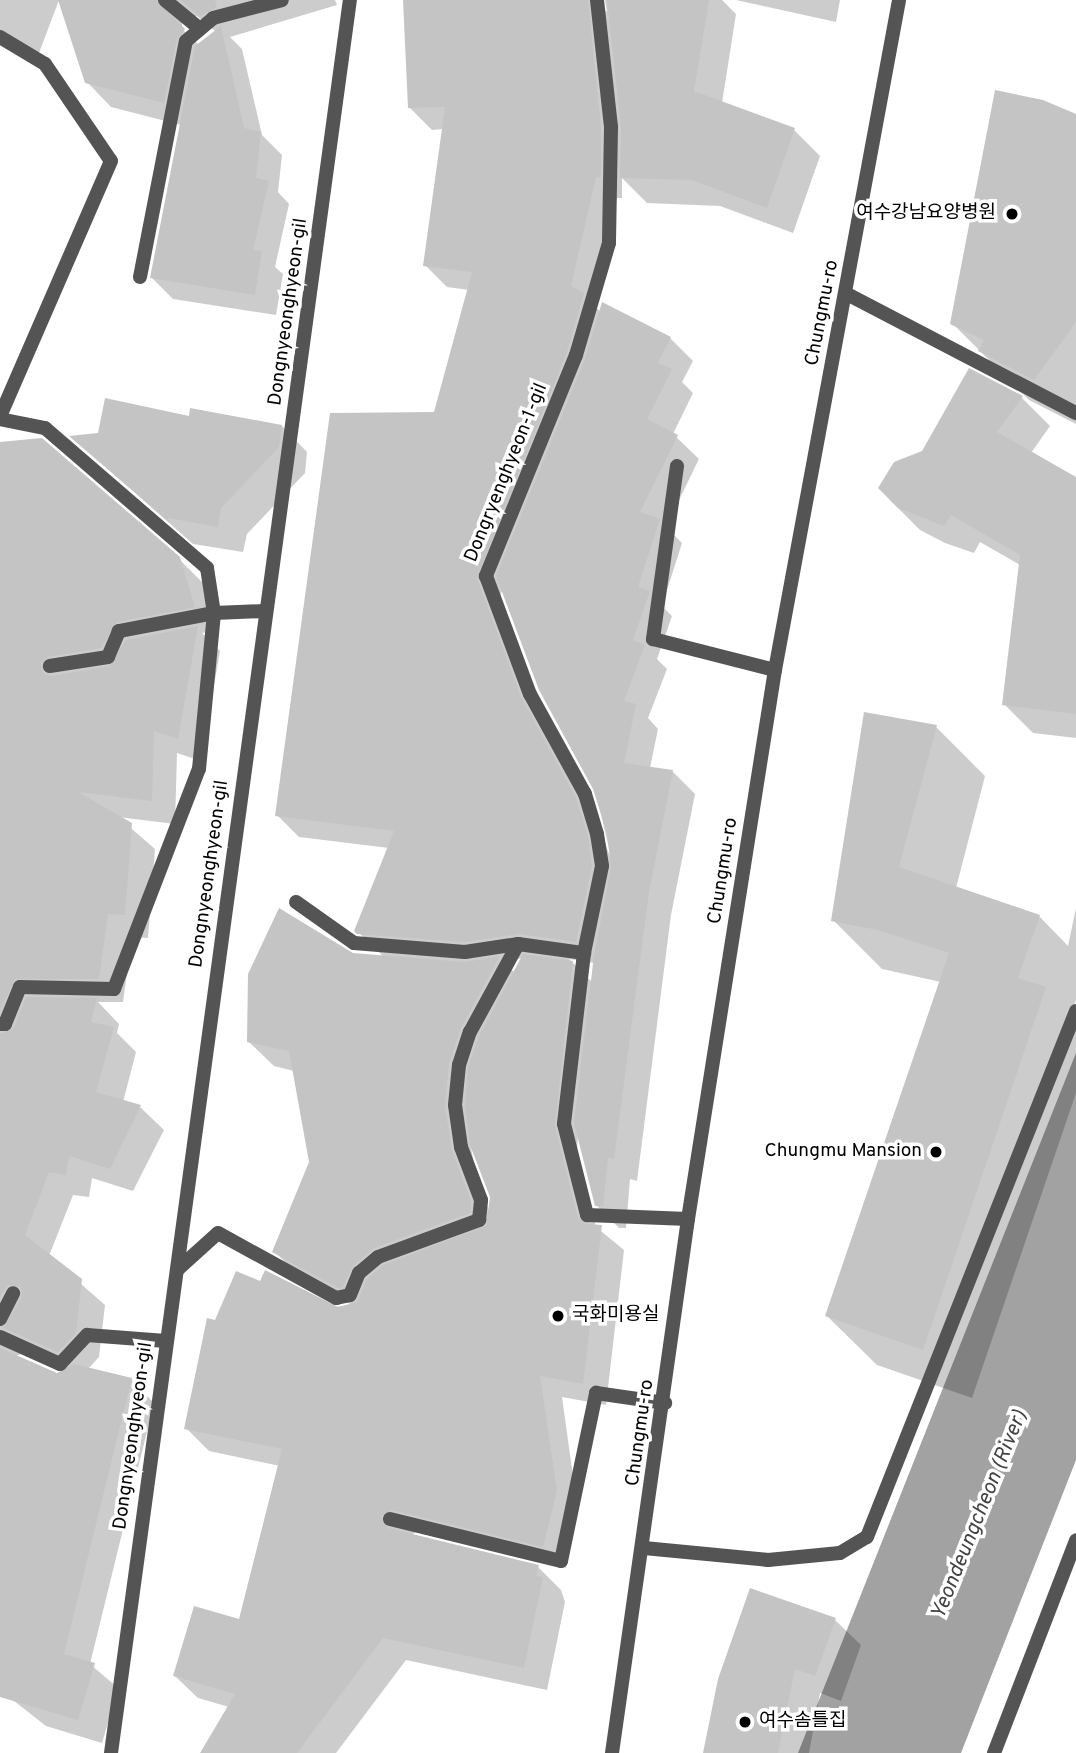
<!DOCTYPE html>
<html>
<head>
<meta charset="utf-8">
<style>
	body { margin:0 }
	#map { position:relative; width:1076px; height:1753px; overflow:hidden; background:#fff; font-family:Overpass,"Noto Sans KR",sans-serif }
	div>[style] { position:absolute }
	.water>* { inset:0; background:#a2a2a2 }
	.shadow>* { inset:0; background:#0003 }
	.building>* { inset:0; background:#c4c4c4 }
	.service>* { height:14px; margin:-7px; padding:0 7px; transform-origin:7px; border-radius:7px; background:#545454 }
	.minor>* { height:14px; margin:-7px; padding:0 7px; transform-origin:7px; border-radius:7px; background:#545454 }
	.tertiary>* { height:14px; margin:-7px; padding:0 7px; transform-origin:7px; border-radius:7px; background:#545454 }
	.dots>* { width:19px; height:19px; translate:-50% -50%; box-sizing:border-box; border:4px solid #fff; border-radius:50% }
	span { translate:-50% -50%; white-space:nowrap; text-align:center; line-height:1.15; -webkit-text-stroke:7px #fff; paint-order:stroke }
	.poi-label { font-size:19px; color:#000 }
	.right { translate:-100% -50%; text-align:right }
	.left { translate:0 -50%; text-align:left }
	.street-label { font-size:19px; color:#000 }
	.water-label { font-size:21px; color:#434343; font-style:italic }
</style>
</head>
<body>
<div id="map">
	<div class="water">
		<div style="clip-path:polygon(1076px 1053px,1076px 1460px,961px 1753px,798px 1753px)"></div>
	</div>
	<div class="shadow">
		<div style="clip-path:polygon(0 0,59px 0,39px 53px,0 39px)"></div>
		<div style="clip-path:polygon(evenodd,60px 0,335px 0,337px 5px,230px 37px,242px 49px,262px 135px,282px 155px,278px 192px,289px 204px,275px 267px,283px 274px,276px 315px,173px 299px,152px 278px,181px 125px,111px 107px,87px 82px,60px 0,197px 16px,216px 32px,199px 45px,182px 29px,182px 17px,197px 16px)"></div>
		<div style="clip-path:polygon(evenodd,490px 0,595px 0,607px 12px,605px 0,722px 0,736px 14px,722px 103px,794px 130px,820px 156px,793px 233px,720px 206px,647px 203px,622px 178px,622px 198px,617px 198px,593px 305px,601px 312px,670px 338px,693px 361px,682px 382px,693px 393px,673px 434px,699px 459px,666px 527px,682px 543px,662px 606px,672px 616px,657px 659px,667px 669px,648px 718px,658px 729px,650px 768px,672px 771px,695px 794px,671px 915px,637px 1181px,630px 1179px,626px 1228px,619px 1228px,596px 1205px,578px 1135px,577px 1150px,596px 1227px,624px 1250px,606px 1405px,562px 1397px,578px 1512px,566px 1568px,416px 1532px,410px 1536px,538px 1567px,561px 1590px,565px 1602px,547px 1690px,406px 1660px,336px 1753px,202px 1753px,229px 1707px,198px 1698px,175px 1676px,240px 1622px,280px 1466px,209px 1451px,186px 1428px,216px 1322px,352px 1305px,299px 1276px,274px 1251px,310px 1162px,294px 1071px,274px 1066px,249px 1042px,353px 954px,384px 957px,356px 930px,389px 848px,299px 837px,277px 815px,435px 413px,469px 290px,447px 287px,425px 265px,443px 129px,432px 130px,410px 108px,490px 0,503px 589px,595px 789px,613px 865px,597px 821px,542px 721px,498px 601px,503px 589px,490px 0,523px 958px,515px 973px,503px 961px,523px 958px,490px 0,569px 959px,594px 963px,592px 982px,569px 959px,490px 0,471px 1147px,492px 1197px,490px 1213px,476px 1176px,471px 1147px)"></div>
		<div style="clip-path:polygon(736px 0,840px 0,836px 22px)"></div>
		<div style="clip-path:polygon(1076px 116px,1076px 424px,1029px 400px,952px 323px)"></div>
		<div style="clip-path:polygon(1022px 398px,1050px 426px,1031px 453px,1076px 479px,1076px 738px,1033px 733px,1004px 704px,1020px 565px,980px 542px,974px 553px,945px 543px,920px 530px,890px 500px,924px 452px)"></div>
		<div style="clip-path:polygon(282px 426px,307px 452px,305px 473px,247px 534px,243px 552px,193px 544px,72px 437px)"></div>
		<div style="clip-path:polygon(evenodd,0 444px,179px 559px,203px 583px,218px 630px,202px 633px,220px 651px,201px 761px,177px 753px,175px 824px,118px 817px,155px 849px,148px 938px,132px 937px,123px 1002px,98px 1002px,119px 1024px,117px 1033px,136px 1052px,123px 1102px,140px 1107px,164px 1130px,133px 1191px,92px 1178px,89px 1197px,73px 1195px,49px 1256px,105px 1305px,99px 1357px,88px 1369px,131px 1379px,154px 1403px,90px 1664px,118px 1688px,102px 1743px,46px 1726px,0 1690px,0 444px,29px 1351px,68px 1369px,56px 1375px,16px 1356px,29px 1351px)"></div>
		<div style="clip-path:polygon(936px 727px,985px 776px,956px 888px,1039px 916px,1068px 946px,1076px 908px,1076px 1000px,1071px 1015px,1076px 1020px,1076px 1093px,972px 1398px,877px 1365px,827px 1316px,941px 982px,882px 969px,833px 920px)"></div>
		<div style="clip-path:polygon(835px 1620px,861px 1645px,841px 1701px,820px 1693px,809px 1753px,704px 1753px)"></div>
	</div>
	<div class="building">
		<div style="clip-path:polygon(58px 0,156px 0,185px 29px,177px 39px,164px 103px,85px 83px)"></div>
		<div style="clip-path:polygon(180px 0,215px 0,217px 7px,200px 16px)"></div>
		<div style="clip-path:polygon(403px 0,588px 0,601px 127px,601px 177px,596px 177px,571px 286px,584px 293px,567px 352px,477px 578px,521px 697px,576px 798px,588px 836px,592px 866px,576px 942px,519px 934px,465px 942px,357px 934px,354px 931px,394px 831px,275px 816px,330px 413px,434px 412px,472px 272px,423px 266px,445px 107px,408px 108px)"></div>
		<div style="clip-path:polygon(607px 0,709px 0,694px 91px,795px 128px,767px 208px,692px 180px,620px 178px,621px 126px)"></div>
		<div style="clip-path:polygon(221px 26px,244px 128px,261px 132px,256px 178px,269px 181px,253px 250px,262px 251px,255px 295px,150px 278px,195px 46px)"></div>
		<div style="clip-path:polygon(995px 90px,1043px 100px,1076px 114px,1076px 322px,1034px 380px,978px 351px,984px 340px,950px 324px)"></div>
		<div style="clip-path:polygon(602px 302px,671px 337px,658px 363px,672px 369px,647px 419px,678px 435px,640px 512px,660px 519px,638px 587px,650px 591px,633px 640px,645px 645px,624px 701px,636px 704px,624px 763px,673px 770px,649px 892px,614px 1159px,608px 1158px,603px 1206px,595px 1206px,574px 1123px,594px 955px,611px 868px,607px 833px,593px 789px,539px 690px,496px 576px,585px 359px)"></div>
		<div style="clip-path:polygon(969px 368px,1023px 396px,997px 432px,1076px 477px,1076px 714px,1002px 705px,1020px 555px,951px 515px,944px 526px,898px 508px,878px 488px,894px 462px,922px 451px)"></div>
		<div style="clip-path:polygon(105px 398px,189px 416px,190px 408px,282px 425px,279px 447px,221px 508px,218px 527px,168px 518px,169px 522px,69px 436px,98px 433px)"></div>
		<div style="clip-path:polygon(42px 438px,180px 557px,195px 607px,117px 622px,101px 648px,48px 657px,41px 663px,43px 673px,51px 676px,110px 666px,126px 640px,198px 626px,178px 739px,154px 731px,152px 801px,78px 792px,132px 823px,125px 915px,108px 914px,99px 979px,15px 979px,0 1011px,0 442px)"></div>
		<div style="clip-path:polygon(864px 712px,937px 725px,899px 867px,1040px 915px,1018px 978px,1046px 987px,923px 1350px,825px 1316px,949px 953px,878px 930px,831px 921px)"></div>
		<div style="clip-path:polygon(279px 908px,353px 953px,465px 962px,500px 956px,461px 1028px,449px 1064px,445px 1106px,452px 1150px,471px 1201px,470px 1213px,374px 1248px,353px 1266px,343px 1287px,338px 1288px,272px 1252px,309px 1162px,289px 1051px,247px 1042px,248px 974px)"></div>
		<div style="clip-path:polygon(523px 954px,573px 961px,555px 1126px,578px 1218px,586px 1224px,602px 1225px,583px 1384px,540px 1376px,557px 1491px,543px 1547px,392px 1510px,381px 1517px,388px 1528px,539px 1565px,536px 1576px,543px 1577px,524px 1668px,383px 1638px,297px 1753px,200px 1753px,235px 1694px,173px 1676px,194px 1606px,239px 1619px,282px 1449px,184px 1429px,207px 1318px,215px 1320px,236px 1271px,260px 1281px,265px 1270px,338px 1307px,357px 1302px,367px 1279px,383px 1265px,486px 1226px,490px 1197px,470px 1145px,465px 1105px,468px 1067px,479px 1036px)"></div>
		<div style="clip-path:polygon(26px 997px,97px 998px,91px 1022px,114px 1027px,96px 1092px,141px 1105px,110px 1169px,69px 1156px,66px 1175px,49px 1172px,25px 1235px,82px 1279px,76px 1333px,58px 1352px,3px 1328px,22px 1297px,21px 1287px,8px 1285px,0 1297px,0 1034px,14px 1028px)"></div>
		<div style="clip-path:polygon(0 1348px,57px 1373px,74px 1364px,132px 1378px,64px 1654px,95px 1663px,78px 1720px,0 1697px)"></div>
		<div style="clip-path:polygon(750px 1588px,836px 1618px,815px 1676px,795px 1669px,778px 1753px,703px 1753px,718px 1679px)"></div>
	</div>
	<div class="service">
		<div style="left:165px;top:0;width:45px;rotate:39.6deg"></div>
		<div style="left:597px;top:0;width:128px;rotate:83.7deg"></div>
		<div style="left:611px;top:127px;width:116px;rotate:91deg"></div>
		<div style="left:609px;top:243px;width:117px;rotate:106.4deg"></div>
		<div style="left:576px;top:355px;width:239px;rotate:112.2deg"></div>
		<div style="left:486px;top:576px;width:126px;rotate:69.6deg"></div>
		<div style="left:530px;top:694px;width:114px;rotate:61.2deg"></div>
		<div style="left:585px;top:794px;width:42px;rotate:73.3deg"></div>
		<div style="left:597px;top:834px;width:32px;rotate:81deg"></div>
		<div style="left:602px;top:866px;width:89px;rotate:101.7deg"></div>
		<div style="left:584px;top:953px;width:172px;rotate:96.7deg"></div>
		<div style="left:564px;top:1124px;width:94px;rotate:75.8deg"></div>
		<div style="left:587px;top:1215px;width:101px;rotate:2.3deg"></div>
		<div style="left:0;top:37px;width:52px;rotate:31deg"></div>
		<div style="left:45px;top:64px;width:117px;rotate:55.8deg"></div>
		<div style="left:111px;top:161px;width:278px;rotate:113.5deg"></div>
		<div style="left:140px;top:277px;width:240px;rotate:-79deg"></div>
		<div style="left:186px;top:41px;width:35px;rotate:-40deg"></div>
		<div style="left:213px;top:18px;width:71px;rotate:-14.6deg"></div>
		<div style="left:0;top:419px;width:46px;rotate:11.3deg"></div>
		<div style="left:45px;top:428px;width:214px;rotate:40.8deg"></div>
		<div style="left:207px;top:568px;width:46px;rotate:81.2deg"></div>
		<div style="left:214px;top:613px;width:97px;rotate:169.3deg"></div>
		<div style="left:119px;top:631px;width:28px;rotate:113deg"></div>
		<div style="left:108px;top:657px;width:59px;rotate:171.2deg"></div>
		<div style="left:677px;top:466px;width:175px;rotate:97.9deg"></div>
		<div style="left:653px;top:639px;width:126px;rotate:14.3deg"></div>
		<div style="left:296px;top:902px;width:71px;rotate:35.3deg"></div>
		<div style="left:354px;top:943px;width:111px;rotate:4.6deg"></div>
		<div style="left:465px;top:952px;width:54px;rotate:-8.6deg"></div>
		<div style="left:0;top:1024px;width:5px"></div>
		<div style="left:5px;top:1024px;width:40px;rotate:-68deg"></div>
		<div style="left:20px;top:987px;width:94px;rotate:1.2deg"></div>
		<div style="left:114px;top:989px;width:236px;rotate:-68.9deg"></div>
		<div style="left:199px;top:769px;width:157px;rotate:-84.5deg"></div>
		<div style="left:214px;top:613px;width:50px;rotate:-2.3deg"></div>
		<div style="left:177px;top:1270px;width:55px;rotate:-42.1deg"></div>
		<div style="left:218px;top:1233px;width:135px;rotate:28.8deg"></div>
		<div style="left:336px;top:1298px;width:14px;rotate:-12deg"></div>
		<div style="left:350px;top:1295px;width:24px;rotate:-68deg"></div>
		<div style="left:359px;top:1273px;width:25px;rotate:-40deg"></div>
		<div style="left:378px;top:1257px;width:108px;rotate:-20.1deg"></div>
		<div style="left:479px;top:1220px;width:20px;rotate:-84deg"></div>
		<div style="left:481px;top:1200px;width:57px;rotate:-110.7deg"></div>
		<div style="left:461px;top:1147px;width:42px;rotate:-98.1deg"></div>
		<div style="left:455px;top:1105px;width:40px;rotate:-84.3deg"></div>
		<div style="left:459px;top:1065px;width:35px;rotate:-72deg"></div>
		<div style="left:470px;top:1032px;width:100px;rotate:-61.4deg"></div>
		<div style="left:518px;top:944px;width:67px;rotate:7.8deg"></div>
		<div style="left:0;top:1319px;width:29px;rotate:-63deg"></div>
		<div style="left:0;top:1337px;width:66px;rotate:24.2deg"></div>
		<div style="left:60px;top:1364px;width:40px;rotate:-47deg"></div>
		<div style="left:87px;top:1335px;width:79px;rotate:4.3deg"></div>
		<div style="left:390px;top:1519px;width:176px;rotate:13.8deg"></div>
		<div style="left:561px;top:1561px;width:172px;rotate:-78.2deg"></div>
		<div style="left:596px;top:1393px;width:70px;rotate:8.2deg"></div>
	</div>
	<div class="minor">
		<div style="left:847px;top:294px;width:258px;rotate:27.5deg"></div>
		<div style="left:644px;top:1548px;width:125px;rotate:5.5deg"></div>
		<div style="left:768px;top:1560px;width:72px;rotate:-5.6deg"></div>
		<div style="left:840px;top:1553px;width:31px;rotate:-31deg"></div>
		<div style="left:867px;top:1537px;width:566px;rotate:-68.33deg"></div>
		<div style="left:111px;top:1753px;width:1769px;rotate:-82.24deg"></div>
		<div style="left:994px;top:1753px;width:228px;rotate:-68.9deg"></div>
	</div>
	<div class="tertiary">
		<div style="left:612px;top:1753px;width:539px;rotate:-81.9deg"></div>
		<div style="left:688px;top:1219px;width:556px;rotate:-81deg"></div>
		<div style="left:775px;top:670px;width:681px;rotate:-79.51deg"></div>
	</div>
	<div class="dots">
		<div style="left:1012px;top:214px;background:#000"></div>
		<div style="left:936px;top:1152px;background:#000"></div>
		<div style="left:558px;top:1316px;background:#000"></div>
		<div style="left:745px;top:1722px;background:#000"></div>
	</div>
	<div class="poi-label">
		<span class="right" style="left:996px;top:214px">여수강남요양병원</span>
		<span class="right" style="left:922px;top:1152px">Chungmu Mansion</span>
		<span class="left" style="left:572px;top:1316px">국화미용실</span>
		<span class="left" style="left:759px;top:1722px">여수솜틀집</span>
	</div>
	<div class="street-label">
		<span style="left:289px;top:312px;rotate:-82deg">Dongnyeonghyeon-gil</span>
		<span style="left:823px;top:313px;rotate:-79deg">Chungmu-ro</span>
		<span style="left:507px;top:473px;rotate:-68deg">Dongryenghyeon-1-gil</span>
		<span style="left:724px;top:871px;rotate:-81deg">Chungmu-ro</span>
		<span style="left:210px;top:874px;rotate:-82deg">Dongnyeonghyeon-gil</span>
		<span style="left:641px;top:1433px;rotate:-82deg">Chungmu-ro</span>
		<span style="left:134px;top:1436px;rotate:-82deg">Dongnyeonghyeon-gil</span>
	</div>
	<div class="water-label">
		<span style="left:980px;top:1515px;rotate:-68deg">Yeondeungcheon (River)</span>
	</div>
</div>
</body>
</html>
